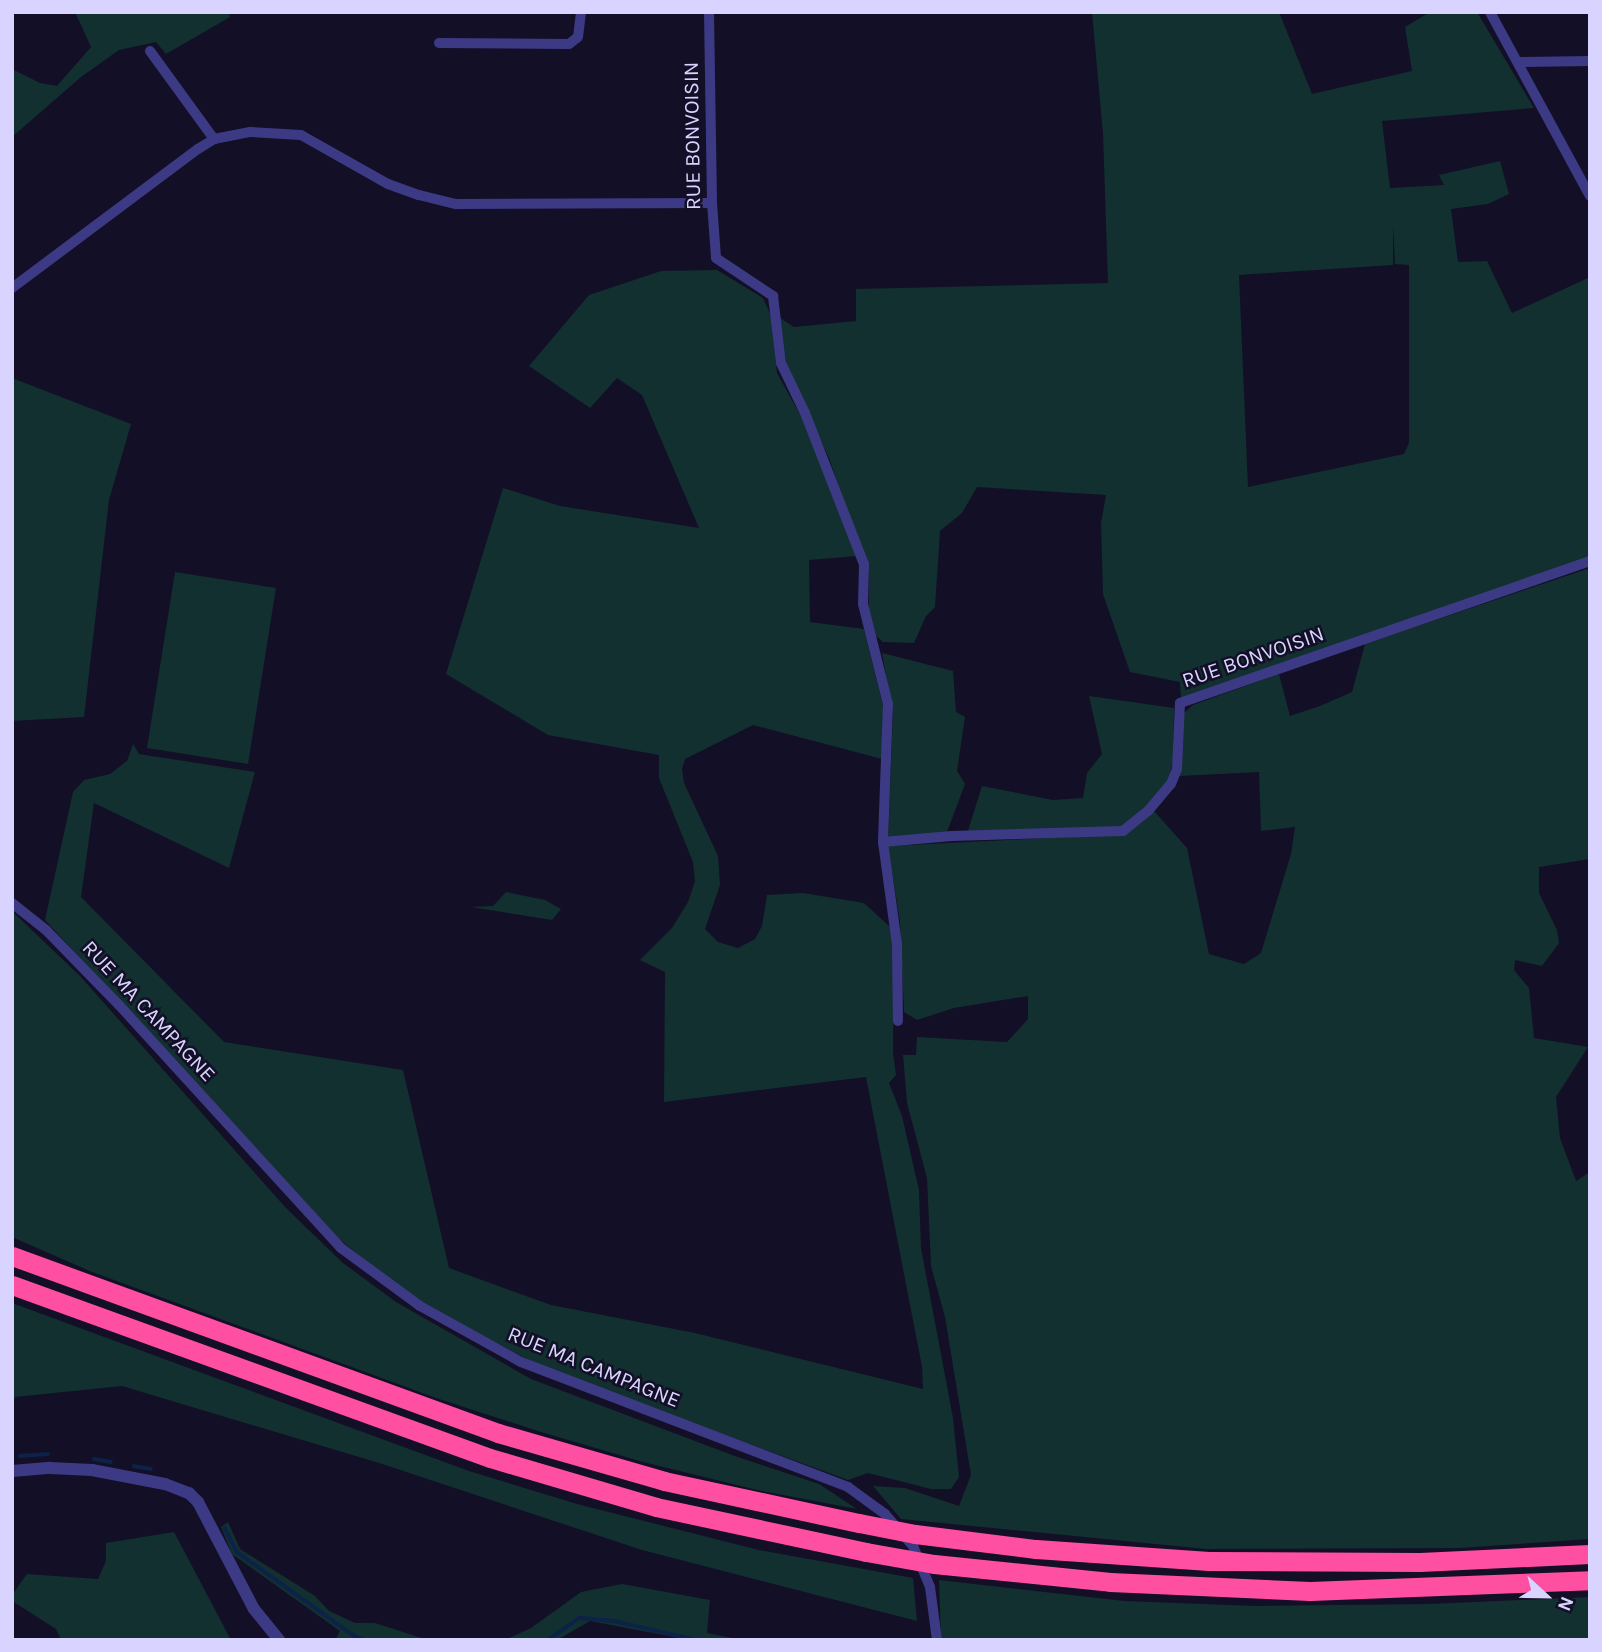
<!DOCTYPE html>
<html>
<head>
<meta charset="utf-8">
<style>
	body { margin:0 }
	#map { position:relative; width:1602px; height:1652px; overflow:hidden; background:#130f26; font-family:Karla,sans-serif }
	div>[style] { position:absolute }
	.green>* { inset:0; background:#12302f }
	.stream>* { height:3.5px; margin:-1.75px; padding:0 1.75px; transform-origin:1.75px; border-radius:1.75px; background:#0c2248 }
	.minor>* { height:10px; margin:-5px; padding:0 5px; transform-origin:5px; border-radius:5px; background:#3d3a85 }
	.tertiary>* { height:12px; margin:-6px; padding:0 6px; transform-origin:6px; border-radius:6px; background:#3d3a85 }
	.motorway>* { height:19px; margin:-9.5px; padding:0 9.5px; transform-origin:9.5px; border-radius:9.5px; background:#ff4fa3 }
	.motorway-bridge>* { height:19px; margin:-9.5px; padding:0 9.5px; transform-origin:9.5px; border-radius:9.5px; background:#ff4fa3 }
	span { translate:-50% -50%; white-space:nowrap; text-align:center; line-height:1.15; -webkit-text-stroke:5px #130f26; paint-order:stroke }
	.street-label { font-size:21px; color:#d9d4ff }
	.frame { position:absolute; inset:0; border:14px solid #d9d4ff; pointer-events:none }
	.north { position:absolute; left:1511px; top:1561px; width:70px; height:70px; -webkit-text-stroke:5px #130f26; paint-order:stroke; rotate:112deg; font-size:19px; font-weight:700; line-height:28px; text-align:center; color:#d9d4ff }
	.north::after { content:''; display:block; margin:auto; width:24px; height:32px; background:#d9d4ff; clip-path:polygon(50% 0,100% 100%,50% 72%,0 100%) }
</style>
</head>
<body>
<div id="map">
	<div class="green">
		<div style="clip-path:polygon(75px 12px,228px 12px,230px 17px,166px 54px,156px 42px,119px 50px,81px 77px,12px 137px,12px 69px,40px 83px,57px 86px,91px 47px)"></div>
		<div style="clip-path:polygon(evenodd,1092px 12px,1279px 12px,1312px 94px,1412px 71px,1405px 27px,1430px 12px,1477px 12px,1534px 108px,1382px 121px,1390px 188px,1444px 185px,1439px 175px,1500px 161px,1509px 194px,1488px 204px,1451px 209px,1458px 262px,1487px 261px,1512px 313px,1590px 277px,1590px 557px,1181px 700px,1180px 682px,1130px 672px,1103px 594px,1101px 523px,1106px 495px,977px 487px,962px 513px,940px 531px,935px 607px,926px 616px,914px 643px,883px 642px,875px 635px,869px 611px,869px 574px,829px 458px,787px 367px,780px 318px,794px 327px,856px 321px,856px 289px,1108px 283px,1103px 134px,1092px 12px,1393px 224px,1395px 264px,1409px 265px,1409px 443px,1404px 454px,1248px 487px,1239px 275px,1393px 265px,1393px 224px)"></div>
		<div style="clip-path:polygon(717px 270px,763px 298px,771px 316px,777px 373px,802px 418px,857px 556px,809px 560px,810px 622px,864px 629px,884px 710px,882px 759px,753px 725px,685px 759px,682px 769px,684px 783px,718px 856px,720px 885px,705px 929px,718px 942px,738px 948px,755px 939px,762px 926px,767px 895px,803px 893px,864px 903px,891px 928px,894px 947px,893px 1053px,896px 1075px,889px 1083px,902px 1116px,919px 1190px,921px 1248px,953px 1418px,959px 1477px,951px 1489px,931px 1489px,868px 1473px,848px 1480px,550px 1371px,414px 1300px,338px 1238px,45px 920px,73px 792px,84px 780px,110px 774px,127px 761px,133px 744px,139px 754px,255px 772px,229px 868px,94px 803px,81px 897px,224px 1042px,403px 1070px,449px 1268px,551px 1305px,695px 1333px,923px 1389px,922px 1367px,866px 1077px,664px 1102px,665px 972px,640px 960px,672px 928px,688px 902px,695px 881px,693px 862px,659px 778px,659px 755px,548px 735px,446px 674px,503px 488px,560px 506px,699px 528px,642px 395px,617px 378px,590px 408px,529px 366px,589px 295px,661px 271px)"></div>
		<div style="clip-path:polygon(12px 378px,131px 424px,109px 500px,84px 717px,12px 721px)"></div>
		<div style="clip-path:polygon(1590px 568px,1590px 859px,1539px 867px,1539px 893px,1557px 930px,1559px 943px,1542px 966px,1515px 960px,1514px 970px,1529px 988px,1534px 1038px,1588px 1047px,1556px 1097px,1560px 1138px,1576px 1181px,1590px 1172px,1590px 1539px,1460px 1548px,1206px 1549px,901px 1519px,873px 1486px,905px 1488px,959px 1506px,971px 1475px,945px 1317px,931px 1266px,927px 1178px,907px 1103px,903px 1055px,916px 1055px,917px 1037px,1007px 1042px,1028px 1019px,1028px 996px,954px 1008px,917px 1020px,904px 1012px,900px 922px,888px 846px,1126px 834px,1154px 811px,1187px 848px,1209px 954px,1244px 964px,1261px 953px,1291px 854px,1295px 827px,1261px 831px,1259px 772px,1179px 776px,1183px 714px,1193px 705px,1279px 674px,1290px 716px,1320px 706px,1352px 692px,1365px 644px)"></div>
		<div style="clip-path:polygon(175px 572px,276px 588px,248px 764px,147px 748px)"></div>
		<div style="clip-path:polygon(882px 653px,953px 671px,956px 712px,965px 717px,957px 771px,965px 784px,947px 832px,888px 839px,893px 713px)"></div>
		<div style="clip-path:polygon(1089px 696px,1174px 708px,1173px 761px,1168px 782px,1144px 811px,1119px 829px,967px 834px,982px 786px,1053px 800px,1083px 798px,1087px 773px,1102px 754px)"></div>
		<div style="clip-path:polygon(506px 892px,545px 900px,561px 909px,552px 920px,471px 907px,493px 906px)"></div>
		<div style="clip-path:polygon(12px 911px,80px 976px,286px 1208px,343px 1263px,396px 1302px,531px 1379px,732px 1455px,819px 1484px,857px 1509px,757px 1490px,643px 1462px,541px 1432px,436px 1398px,92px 1272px,12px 1237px)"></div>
		<div style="clip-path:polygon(12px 1303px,469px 1471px,577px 1504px,759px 1550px,913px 1578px,917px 1621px,642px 1550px,379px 1463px,122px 1386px,15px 1397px,12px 1408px)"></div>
		<div style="clip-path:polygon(228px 1522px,240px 1549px,315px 1596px,329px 1611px,355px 1623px,375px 1623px,428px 1640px,335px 1640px,340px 1631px,232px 1554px,221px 1527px)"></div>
		<div style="clip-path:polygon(174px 1532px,231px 1640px,61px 1640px,56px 1629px,12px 1601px,12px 1595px,27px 1574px,98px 1579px,106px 1561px,106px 1543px)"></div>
		<div style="clip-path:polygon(939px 1580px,1124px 1601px,1256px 1606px,1430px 1604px,1590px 1597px,1590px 1640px,941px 1640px)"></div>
		<div style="clip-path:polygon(622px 1584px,710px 1600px,707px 1633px,743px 1640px,690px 1640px,590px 1621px,557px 1640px,505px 1640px,531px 1628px,581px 1592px)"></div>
	</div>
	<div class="stream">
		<div style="left:20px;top:1456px;width:28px;rotate:-4deg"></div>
		<div style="left:94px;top:1459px;width:17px;rotate:10deg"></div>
		<div style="left:134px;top:1466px;width:17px;rotate:10deg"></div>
		<div style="left:225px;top:1528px;width:27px;rotate:63deg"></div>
		<div style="left:237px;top:1552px;width:143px;rotate:35.6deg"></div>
		<div style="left:353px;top:1635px;width:13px;rotate:23deg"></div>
		<div style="left:548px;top:1640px;width:39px;rotate:-35deg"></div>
		<div style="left:580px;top:1618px;width:34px;rotate:5deg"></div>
		<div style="left:614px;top:1621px;width:85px;rotate:12.9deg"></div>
	</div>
	<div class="minor">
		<div style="left:709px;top:12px;width:191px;rotate:89.1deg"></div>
		<div style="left:712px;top:203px;width:55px;rotate:85.8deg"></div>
		<div style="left:716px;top:258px;width:69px;rotate:33.7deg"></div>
		<div style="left:773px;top:296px;width:67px;rotate:83.2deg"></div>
		<div style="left:781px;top:363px;width:55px;rotate:64.4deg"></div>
		<div style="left:805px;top:413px;width:162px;rotate:68.7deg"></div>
		<div style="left:864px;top:564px;width:40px;rotate:91.4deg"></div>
		<div style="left:863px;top:604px;width:103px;rotate:76deg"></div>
		<div style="left:888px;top:704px;width:138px;rotate:92.1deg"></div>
		<div style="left:883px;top:842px;width:103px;rotate:82.2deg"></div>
		<div style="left:897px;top:944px;width:77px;rotate:89.3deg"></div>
		<div style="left:1490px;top:12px;width:209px;rotate:61.5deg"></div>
		<div style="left:439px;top:43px;width:130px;rotate:0.4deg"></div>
		<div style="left:569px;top:44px;width:11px;rotate:-38deg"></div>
		<div style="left:578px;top:37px;width:25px;rotate:-83deg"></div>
		<div style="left:150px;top:51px;width:109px;rotate:54deg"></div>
		<div style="left:1519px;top:62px;width:71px;rotate:-0.8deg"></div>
		<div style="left:12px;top:288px;width:232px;rotate:-36.8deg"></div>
		<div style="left:198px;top:149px;width:19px;rotate:-32deg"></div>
		<div style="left:214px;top:139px;width:37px;rotate:-11deg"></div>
		<div style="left:250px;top:132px;width:51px;rotate:3.4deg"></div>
		<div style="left:301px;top:135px;width:100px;rotate:29.4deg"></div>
		<div style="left:388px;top:184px;width:33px;rotate:20deg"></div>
		<div style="left:419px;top:195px;width:38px;rotate:14deg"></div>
		<div style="left:456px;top:204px;width:256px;rotate:-0.2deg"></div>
		<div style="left:883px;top:842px;width:69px;rotate:-5deg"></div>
		<div style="left:952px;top:836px;width:171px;rotate:-1.7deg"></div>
		<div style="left:1123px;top:831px;width:32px;rotate:-39deg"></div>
		<div style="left:1148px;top:811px;width:35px;rotate:-50deg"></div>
		<div style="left:1171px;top:784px;width:16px;rotate:-68deg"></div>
		<div style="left:1177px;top:769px;width:66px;rotate:-87.4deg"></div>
		<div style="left:1180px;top:703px;width:434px;rotate:-19.1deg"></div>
		<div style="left:12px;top:903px;width:43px;rotate:38.5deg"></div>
		<div style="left:46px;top:930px;width:105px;rotate:45.8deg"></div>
		<div style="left:119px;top:1005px;width:329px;rotate:47.6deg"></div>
		<div style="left:341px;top:1248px;width:98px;rotate:36.3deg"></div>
		<div style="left:420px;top:1306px;width:115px;rotate:29deg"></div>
		<div style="left:521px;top:1362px;width:350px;rotate:20.9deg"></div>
		<div style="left:848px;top:1487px;width:46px;rotate:36.1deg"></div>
		<div style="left:885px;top:1514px;width:43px;rotate:48.8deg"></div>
		<div style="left:913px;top:1546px;width:44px;rotate:67.5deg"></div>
		<div style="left:930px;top:1587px;width:53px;rotate:82.5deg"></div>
	</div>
	<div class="tertiary">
		<div style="left:12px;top:1471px;width:38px;rotate:-5deg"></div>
		<div style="left:50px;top:1468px;width:42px;rotate:2.7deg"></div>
		<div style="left:92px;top:1470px;width:74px;rotate:10.9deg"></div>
		<div style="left:165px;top:1484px;width:26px;rotate:21deg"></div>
		<div style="left:189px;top:1493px;width:13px;rotate:45deg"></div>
		<div style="left:198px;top:1502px;width:121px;rotate:62.4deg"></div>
		<div style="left:254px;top:1609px;width:40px;rotate:51deg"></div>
	</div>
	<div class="motorway">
		<div style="left:12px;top:1256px;width:517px;rotate:20.01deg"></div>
		<div style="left:498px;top:1433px;width:173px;rotate:16.1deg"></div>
		<div style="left:664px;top:1481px;width:199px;rotate:12.2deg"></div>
		<div style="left:12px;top:1285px;width:508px;rotate:19.9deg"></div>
		<div style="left:490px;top:1458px;width:173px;rotate:16.4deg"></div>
		<div style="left:656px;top:1507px;width:215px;rotate:12.1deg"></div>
		<div style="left:915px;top:1534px;width:122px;rotate:7.1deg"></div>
		<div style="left:1036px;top:1549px;width:173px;rotate:4deg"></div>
		<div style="left:1209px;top:1561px;width:211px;rotate:0.3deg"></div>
		<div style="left:1420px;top:1562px;width:170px;rotate:-2.7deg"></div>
		<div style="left:934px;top:1564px;width:177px;rotate:5.8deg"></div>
		<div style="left:1110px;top:1582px;width:200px;rotate:2.6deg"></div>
		<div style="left:1310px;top:1591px;width:280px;rotate:-2.2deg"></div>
	</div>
	<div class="motorway-bridge">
		<div style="left:859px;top:1523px;width:57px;rotate:11.1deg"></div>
		<div style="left:866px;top:1552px;width:69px;rotate:10deg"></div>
	</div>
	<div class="street-label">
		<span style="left:692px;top:136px;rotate:-91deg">RUE BONVOISIN</span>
		<span style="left:1253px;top:657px;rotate:-19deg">RUE BONVOISIN</span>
		<span style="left:149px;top:1011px;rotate:47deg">RUE MA CAMPAGNE</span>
		<span style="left:594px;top:1367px;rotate:22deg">RUE MA CAMPAGNE</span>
	</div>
	<div class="frame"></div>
	<div class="north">N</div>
</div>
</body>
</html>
